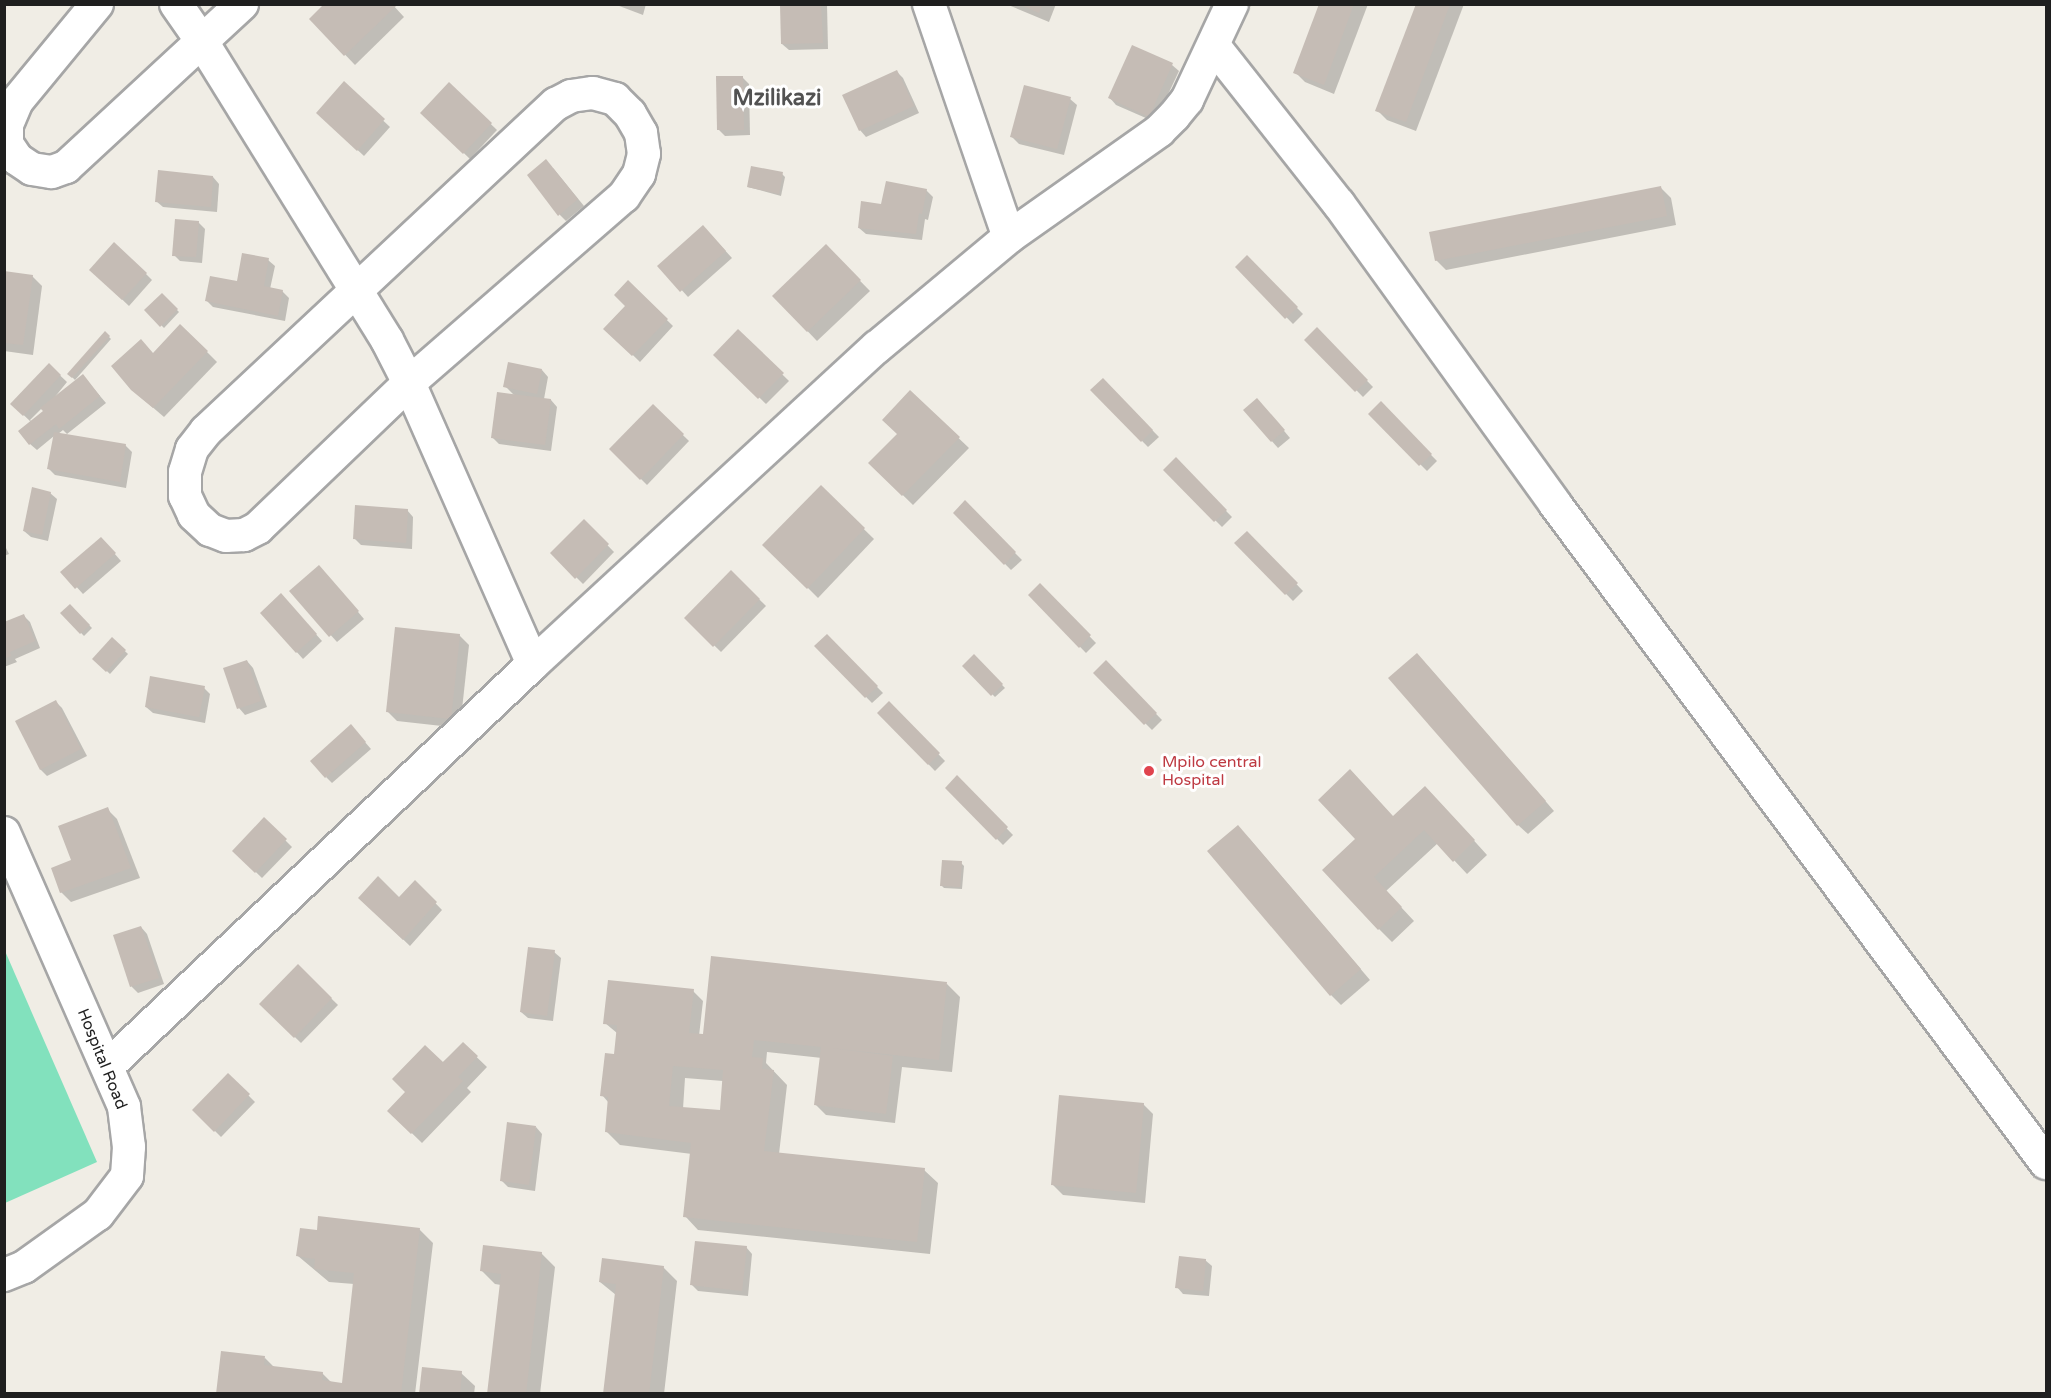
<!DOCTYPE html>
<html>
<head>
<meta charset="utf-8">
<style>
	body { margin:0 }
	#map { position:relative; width:2051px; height:1398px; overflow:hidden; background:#f0ede5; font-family:"Varela Round",sans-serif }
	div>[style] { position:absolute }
	.pitch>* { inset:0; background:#82e1bd }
	.shadow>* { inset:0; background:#0003 }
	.building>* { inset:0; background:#c5bcb5 }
	.roads { filter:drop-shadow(2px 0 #a6a6a6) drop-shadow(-2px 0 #a6a6a6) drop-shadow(0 2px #a6a6a6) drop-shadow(0 -2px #a6a6a6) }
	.street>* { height:32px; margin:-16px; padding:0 16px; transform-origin:16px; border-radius:16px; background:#fff }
	.dots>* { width:16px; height:16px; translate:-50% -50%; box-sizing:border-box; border:3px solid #fff; border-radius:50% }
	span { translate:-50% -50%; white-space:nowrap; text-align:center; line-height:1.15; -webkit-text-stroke:6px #fff; paint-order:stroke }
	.health-label { font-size:16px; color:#be3a42 }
	.left { translate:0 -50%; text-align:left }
	.street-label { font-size:16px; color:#1f1f1f }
	.district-label { font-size:22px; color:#525252; font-weight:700 }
	.frame { position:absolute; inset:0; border:6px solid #1f1f1f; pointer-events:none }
</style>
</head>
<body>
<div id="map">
	<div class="pitch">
		<div style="clip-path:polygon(5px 951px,97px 1162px,5px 1203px,4px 1203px)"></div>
	</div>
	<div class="shadow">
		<div style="clip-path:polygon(392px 4px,404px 17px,355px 65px,311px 19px)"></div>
		<div style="clip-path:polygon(614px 4px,646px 4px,643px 15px)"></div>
		<div style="clip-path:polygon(781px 4px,827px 4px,828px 49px,789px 50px,782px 44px)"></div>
		<div style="clip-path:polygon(1006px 4px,1056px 4px,1049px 22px)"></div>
		<div style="clip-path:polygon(1321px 4px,1368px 4px,1334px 94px,1305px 82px,1295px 72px)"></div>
		<div style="clip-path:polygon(1417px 4px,1464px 4px,1416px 131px,1387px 120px,1377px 110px)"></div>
		<div style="clip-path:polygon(1172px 65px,1179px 71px,1155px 122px,1116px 105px,1110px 98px)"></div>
		<div style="clip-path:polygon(897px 72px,903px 78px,919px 113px,866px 137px,860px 130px)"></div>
		<div style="clip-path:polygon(742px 77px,749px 84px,750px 135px,725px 136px,718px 129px)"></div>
		<div style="clip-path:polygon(344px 84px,390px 127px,364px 156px,318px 113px)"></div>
		<div style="clip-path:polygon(449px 84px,497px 130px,470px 159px,422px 113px)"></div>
		<div style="clip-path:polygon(1070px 99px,1077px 105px,1064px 155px,1019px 144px,1012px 137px)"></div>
		<div style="clip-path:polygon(553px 168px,584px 206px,566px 221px,560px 215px)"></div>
		<div style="clip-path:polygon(782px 174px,785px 177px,781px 196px,748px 187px)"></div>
		<div style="clip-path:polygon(213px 177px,219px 184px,217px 212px,163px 207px,156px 201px)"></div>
		<div style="clip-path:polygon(1661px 188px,1671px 198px,1676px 225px,1446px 270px,1436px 260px)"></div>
		<div style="clip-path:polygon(926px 190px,933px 197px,928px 220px,925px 219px,922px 240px,866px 234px,859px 228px)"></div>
		<div style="clip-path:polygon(198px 222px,205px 229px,202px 263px,180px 261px,174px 255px)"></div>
		<div style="clip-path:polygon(710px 234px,732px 258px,688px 297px,660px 266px)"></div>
		<div style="clip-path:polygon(826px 246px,870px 291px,817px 341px,774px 296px)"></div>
		<div style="clip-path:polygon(1247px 257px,1303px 314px,1293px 324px,1237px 267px)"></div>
		<div style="clip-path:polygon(268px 260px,275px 266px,270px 289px,282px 291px,289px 298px,285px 321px,213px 307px,207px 301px,238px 283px)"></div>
		<div style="clip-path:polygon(91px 270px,146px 274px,152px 280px,129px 306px)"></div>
		<div style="clip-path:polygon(4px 273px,32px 276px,42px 286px,33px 355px,4px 351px)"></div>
		<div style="clip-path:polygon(628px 282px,673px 326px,640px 362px,606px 329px,627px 306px)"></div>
		<div style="clip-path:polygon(162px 295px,179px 312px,164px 328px,146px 310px)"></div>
		<div style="clip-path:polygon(181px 326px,217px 362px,164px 417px,143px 399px,154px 354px)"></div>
		<div style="clip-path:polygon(1317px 329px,1373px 387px,1363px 397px,1307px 340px)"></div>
		<div style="clip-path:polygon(738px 331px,789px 381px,766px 404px,715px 355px)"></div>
		<div style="clip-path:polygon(105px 333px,111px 339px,75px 380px,69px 374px)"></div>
		<div style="clip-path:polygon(evenodd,49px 365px,67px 382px,50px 403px,89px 383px,106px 403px,67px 434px,63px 430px,58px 434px,125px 445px,132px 452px,126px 488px,55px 475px,49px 469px,54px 436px,37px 450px,30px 444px,31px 422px,12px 404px,49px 365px,42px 408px,45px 411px,32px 422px,30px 420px,42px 408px)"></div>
		<div style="clip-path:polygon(542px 370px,548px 377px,544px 399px,551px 400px,557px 407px,551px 451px,499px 444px,492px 437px,514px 395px,505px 386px)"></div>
		<div style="clip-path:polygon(1103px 380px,1159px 437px,1148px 447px,1092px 390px)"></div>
		<div style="clip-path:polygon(910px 392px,969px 448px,913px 505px,870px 463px,898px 434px)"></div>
		<div style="clip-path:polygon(1381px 404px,1437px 461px,1427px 471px,1370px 414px)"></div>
		<div style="clip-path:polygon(653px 406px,689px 441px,647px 485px,611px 449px)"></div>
		<div style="clip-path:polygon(1264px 407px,1290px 438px,1278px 448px,1245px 411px)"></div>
		<div style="clip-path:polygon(1176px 460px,1232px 517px,1222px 527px,1165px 470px)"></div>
		<div style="clip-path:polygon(821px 487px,874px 539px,818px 598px,765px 545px)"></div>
		<div style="clip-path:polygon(50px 493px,57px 499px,48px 541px,31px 537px,24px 531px)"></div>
		<div style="clip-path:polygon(965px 502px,1022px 560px,1011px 570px,955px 513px)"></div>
		<div style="clip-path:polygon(407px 510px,413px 517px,412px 549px,361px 545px,355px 539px)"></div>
		<div style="clip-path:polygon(584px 521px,614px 552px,583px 584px,552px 553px)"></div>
		<div style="clip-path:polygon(1247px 533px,1303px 591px,1293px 601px,1236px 543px)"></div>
		<div style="clip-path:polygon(4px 544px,9px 554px,4px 556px)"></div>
		<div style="clip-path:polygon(107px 545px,121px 561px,83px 594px,63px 572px)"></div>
		<div style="clip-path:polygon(731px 572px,766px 606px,721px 652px,686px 618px)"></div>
		<div style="clip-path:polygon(325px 573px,364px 619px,337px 642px,291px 591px)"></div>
		<div style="clip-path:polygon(1040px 585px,1096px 643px,1086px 653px,1030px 595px)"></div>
		<div style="clip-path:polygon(287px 602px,322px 641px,303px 659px,262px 613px)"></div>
		<div style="clip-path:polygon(70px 606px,92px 628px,84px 636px,62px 613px)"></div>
		<div style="clip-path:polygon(24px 616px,30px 622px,40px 648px,15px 659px,17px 662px,4px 667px,4px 624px)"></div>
		<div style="clip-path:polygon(459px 635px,469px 645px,460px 728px,397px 721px,387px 711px)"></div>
		<div style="clip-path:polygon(827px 636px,883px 693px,872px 703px,816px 646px)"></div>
		<div style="clip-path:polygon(112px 639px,128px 654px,110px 674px,94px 659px)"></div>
		<div style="clip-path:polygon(974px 656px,1005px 688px,995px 697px,964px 666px)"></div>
		<div style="clip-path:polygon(247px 661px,253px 668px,267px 707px,245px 715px,239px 708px)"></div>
		<div style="clip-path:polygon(1106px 662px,1162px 720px,1152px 730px,1095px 673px)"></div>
		<div style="clip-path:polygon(1427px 665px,1554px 811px,1528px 834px,1518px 825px)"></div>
		<div style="clip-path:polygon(204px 688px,210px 694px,205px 723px,153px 713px,146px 707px)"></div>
		<div style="clip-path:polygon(56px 702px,62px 708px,87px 756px,47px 776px,41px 770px,17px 722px)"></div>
		<div style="clip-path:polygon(889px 703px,945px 761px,935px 771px,879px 713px)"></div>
		<div style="clip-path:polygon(357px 733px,371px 749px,332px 783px,326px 777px)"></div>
		<div style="clip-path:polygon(957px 777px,1013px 835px,1003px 845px,947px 788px)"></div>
		<div style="clip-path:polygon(1439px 802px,1487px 855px,1467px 874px,1438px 843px,1386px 891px,1414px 921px,1392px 942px,1379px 929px,1357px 839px,1394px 818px)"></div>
		<div style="clip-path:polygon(107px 809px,117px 819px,140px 878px,71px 902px,61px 892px,73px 861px)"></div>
		<div style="clip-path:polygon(264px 819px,292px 847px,262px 878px,234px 851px)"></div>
		<div style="clip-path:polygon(1248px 837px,1370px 980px,1341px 1005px,1331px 995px)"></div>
		<div style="clip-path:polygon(961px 863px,964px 866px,962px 889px,944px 888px,941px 885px)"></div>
		<div style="clip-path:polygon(415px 882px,442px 910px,410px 946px,360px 898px,399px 899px)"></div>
		<div style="clip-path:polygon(141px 927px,147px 934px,164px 984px,138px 993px,132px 987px,115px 936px)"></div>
		<div style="clip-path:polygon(554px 952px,561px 958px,553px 1021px,528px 1018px,521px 1012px)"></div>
		<div style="clip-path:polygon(298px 966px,338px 1005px,301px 1043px,261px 1004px)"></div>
		<div style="clip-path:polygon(evenodd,947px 984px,960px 997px,952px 1072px,902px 1067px,895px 1123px,826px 1115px,816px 1105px,822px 1058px,767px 1052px,766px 1063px,787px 1085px,779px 1154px,924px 1170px,938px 1183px,930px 1254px,698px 1230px,685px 1216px,692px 1154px,620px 1145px,606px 1131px,609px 1103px,602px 1095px,615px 1055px,617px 1033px,605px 1023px,693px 991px,703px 1001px,699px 1036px,947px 984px,685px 1078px,723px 1081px,721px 1112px,683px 1109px,685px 1078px)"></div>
		<div style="clip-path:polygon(463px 1044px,487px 1067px,467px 1088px,471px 1092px,422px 1143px,389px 1111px)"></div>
		<div style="clip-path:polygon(228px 1075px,255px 1102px,221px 1137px,194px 1110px)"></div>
		<div style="clip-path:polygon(1143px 1104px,1153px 1114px,1145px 1203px,1063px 1195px,1053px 1185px)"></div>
		<div style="clip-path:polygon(536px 1127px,542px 1134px,535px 1191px,508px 1187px,502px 1181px)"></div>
		<div style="clip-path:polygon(419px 1229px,433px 1243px,415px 1394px,217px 1394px,265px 1358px,275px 1368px,322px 1373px,332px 1383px,343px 1385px,354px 1284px,329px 1282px,298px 1256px,318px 1232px)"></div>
		<div style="clip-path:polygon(746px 1247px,752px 1254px,748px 1296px,698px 1291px,692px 1285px)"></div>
		<div style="clip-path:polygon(541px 1253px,555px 1267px,540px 1394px,488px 1394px,501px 1285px,495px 1284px,482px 1271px)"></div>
		<div style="clip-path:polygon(1205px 1260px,1212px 1266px,1209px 1296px,1183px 1294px,1177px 1287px)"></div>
		<div style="clip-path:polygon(663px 1267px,677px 1281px,664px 1394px,605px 1394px,616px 1295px,600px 1282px)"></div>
		<div style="clip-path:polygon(461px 1373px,475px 1386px,474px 1394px,420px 1394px)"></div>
	</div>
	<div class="building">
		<div style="clip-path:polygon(324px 4px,394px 4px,396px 6px,344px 56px,309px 19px)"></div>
		<div style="clip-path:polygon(1019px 4px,1042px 4px,1039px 13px)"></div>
		<div style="clip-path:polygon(1319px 4px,1354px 4px,1324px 85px,1293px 73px)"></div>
		<div style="clip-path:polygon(1416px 4px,1450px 4px,1406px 122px,1375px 111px)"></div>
		<div style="clip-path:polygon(780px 5px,821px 5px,823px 43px,781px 44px)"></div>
		<div style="clip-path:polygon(1132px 45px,1173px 63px,1149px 117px,1108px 98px)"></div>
		<div style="clip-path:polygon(897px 70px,914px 106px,859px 131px,842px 95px)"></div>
		<div style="clip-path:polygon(716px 76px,743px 76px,744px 130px,717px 130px)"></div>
		<div style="clip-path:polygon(344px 81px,385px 119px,357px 151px,316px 113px)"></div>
		<div style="clip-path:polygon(449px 82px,492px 123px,463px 154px,420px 113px)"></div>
		<div style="clip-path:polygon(1024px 85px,1071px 97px,1057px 149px,1010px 137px)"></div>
		<div style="clip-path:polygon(546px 159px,578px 199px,558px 216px,527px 175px)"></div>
		<div style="clip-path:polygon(751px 166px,783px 172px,779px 194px,747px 187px)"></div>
		<div style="clip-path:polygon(158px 170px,213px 176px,211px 207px,155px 202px)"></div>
		<div style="clip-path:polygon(886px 181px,927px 189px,922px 214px,919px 213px,916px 234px,858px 228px,861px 201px,881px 204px)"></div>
		<div style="clip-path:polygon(1661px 186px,1667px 216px,1435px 261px,1429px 232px)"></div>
		<div style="clip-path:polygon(175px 219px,199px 221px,196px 257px,172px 256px)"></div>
		<div style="clip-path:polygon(703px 225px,726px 251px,680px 292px,657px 266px)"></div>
		<div style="clip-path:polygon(114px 242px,147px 273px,122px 300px,89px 270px)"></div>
		<div style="clip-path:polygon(826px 244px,861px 280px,807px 332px,772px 296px)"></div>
		<div style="clip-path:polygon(242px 253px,269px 258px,264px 286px,283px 290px,278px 316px,205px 301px,210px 276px,237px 281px)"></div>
		<div style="clip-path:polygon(1247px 255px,1298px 307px,1285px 319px,1235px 267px)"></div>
		<div style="clip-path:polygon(4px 271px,33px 275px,23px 345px,4px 343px)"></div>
		<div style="clip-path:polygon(628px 280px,668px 319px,632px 356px,603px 329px,625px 306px,614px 295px)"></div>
		<div style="clip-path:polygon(162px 293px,178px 309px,160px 327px,144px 310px)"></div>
		<div style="clip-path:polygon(180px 324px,208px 351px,153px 408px,131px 390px,111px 366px,141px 339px,153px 353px)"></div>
		<div style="clip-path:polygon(1317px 327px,1368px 380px,1355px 392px,1304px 340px)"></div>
		<div style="clip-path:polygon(738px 329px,784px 373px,758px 399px,713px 355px)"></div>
		<div style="clip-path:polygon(105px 331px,110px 336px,72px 378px,67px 374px)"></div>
		<div style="clip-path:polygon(508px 362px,542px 369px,537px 394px,503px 387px)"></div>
		<div style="clip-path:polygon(49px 363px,61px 375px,23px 416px,10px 404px)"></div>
		<div style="clip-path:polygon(83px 374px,100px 396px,59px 429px,56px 424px,29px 445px,18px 431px,43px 411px,40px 408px)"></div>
		<div style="clip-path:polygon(1103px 378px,1153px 430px,1141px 442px,1090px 390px)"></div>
		<div style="clip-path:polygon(910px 390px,960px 437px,902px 496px,868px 463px,897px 434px,882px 420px)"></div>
		<div style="clip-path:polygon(497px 392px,551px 399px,545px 445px,491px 438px)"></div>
		<div style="clip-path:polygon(1257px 398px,1285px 430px,1271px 442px,1243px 410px)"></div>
		<div style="clip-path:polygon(1381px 401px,1432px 454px,1419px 466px,1368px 414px)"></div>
		<div style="clip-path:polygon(653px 404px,684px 434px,640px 480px,609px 449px)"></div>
		<div style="clip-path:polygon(54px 432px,126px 444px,120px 482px,47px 469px)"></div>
		<div style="clip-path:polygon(1176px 457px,1227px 510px,1214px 522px,1163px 470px)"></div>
		<div style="clip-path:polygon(821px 485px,865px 528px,807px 589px,762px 545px)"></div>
		<div style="clip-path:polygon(32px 487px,51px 492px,42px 535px,23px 531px)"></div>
		<div style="clip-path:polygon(965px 500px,1016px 552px,1004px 565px,953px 513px)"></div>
		<div style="clip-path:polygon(355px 505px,408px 509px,406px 543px,353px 539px)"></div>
		<div style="clip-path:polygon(584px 519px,609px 544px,575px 579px,550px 553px)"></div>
		<div style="clip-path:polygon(1247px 531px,1298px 583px,1285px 595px,1234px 543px)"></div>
		<div style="clip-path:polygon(101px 537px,116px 553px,75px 589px,60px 572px)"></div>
		<div style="clip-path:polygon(319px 565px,359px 611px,329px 637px,289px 591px)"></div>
		<div style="clip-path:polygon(731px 570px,760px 599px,713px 647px,684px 618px)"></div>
		<div style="clip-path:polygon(1040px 583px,1091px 635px,1079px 648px,1028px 595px)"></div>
		<div style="clip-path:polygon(281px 593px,317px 634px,296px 653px,260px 613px)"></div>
		<div style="clip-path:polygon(70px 604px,90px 625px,80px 634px,60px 613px)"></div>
		<div style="clip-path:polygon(24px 614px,35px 641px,10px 652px,11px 656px,4px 659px,4px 622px)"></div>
		<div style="clip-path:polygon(395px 627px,460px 634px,451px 719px,386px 712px)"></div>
		<div style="clip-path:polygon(827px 634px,878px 686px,865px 698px,814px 646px)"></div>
		<div style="clip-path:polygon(112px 637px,126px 650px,106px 672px,92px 659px)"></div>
		<div style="clip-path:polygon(1417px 653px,1546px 801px,1517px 826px,1388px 678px)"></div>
		<div style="clip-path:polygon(974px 654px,1003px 684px,991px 696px,962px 666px)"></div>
		<div style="clip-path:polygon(247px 660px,261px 701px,237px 709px,223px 668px)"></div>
		<div style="clip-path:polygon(1106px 660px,1157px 713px,1144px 725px,1093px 673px)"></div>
		<div style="clip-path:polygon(150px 676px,205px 686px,199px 717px,145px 707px)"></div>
		<div style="clip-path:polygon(56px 700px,81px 749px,40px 770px,15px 721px)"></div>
		<div style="clip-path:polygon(889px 701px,940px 753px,928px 765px,877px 713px)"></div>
		<div style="clip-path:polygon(351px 724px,366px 742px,325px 778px,310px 761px)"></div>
		<div style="clip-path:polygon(1350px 769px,1393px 816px,1425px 786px,1475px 840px,1453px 862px,1424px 830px,1374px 877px,1402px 907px,1378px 930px,1322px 870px,1355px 839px,1318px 800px)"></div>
		<div style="clip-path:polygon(957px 775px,1008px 827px,996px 840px,945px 788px)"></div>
		<div style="clip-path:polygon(108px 807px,131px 868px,60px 893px,51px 868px,71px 860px,58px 826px)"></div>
		<div style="clip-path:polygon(264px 817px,287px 839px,255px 873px,232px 851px)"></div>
		<div style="clip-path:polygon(1238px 825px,1361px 969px,1330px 996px,1207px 851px)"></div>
		<div style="clip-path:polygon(942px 860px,962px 861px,960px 887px,940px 886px)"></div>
		<div style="clip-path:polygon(378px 876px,399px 897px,415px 880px,437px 902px,403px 940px,358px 898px)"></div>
		<div style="clip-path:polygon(141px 926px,159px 978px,130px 987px,113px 935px)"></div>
		<div style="clip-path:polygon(528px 947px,555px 950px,547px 1016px,520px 1012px)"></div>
		<div style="clip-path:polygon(evenodd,711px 956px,947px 982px,939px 1060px,831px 1048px,893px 1056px,886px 1114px,814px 1105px,821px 1047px,754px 1040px,752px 1057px,763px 1058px,762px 1069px,774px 1070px,764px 1151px,925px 1168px,917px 1242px,683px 1217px,691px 1143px,605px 1132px,608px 1097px,600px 1096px,605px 1053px,614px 1054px,617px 1025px,603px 1024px,608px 980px,694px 989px,689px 1033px,703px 1034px,711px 956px,673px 1066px,723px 1070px,720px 1110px,669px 1106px,673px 1066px)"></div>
		<div style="clip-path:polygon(298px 964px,332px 998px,294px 1038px,259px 1004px)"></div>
		<div style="clip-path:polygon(463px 1042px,478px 1056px,458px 1077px,463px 1081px,411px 1134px,387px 1111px,405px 1092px,392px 1079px,425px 1045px,443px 1062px)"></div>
		<div style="clip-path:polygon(228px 1073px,250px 1094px,214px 1132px,192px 1110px)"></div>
		<div style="clip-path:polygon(1059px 1095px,1144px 1103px,1136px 1193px,1051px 1185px)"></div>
		<div style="clip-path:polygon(507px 1122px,536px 1126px,529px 1185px,500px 1181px)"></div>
		<div style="clip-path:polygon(318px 1216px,420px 1228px,401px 1394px,216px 1394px,221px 1351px,265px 1356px,264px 1365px,323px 1372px,322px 1380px,342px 1383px,354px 1273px,314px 1269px,315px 1259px,296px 1256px,300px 1228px,317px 1230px)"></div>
		<div style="clip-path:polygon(695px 1241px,747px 1246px,742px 1291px,690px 1285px)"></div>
		<div style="clip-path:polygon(483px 1245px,542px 1252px,526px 1394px,487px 1394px,501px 1274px,480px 1271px)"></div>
		<div style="clip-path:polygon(1179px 1256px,1206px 1259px,1203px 1291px,1175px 1288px)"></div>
		<div style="clip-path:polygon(602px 1258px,664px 1266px,649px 1394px,603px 1394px,616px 1284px,599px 1282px)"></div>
		<div style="clip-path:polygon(422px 1367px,462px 1371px,460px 1394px,419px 1394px)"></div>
	</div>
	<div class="roads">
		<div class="street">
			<div style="left:97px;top:4px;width:126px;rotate:129.5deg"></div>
			<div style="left:17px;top:101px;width:26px;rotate:113deg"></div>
			<div style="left:7px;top:125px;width:19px;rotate:90deg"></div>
			<div style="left:7px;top:144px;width:18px;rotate:56deg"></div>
			<div style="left:17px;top:159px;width:18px;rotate:34deg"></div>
			<div style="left:32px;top:169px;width:20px;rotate:9deg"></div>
			<div style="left:52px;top:172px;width:15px;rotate:-20deg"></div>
			<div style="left:66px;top:167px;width:240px;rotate:-42.8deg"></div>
			<div style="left:176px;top:4px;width:44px;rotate:55.2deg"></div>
			<div style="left:201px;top:40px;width:353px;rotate:58.2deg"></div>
			<div style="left:387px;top:340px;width:48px;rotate:62.9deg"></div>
			<div style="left:409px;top:383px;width:307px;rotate:66.2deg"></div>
			<div style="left:929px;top:4px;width:246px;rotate:71.1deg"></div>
			<div style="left:1214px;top:46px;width:201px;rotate:51.7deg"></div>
			<div style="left:1339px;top:204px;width:370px;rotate:54.2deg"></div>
			<div style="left:1555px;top:504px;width:822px;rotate:53.31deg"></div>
			<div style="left:593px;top:93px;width:23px;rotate:15deg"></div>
			<div style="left:615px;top:99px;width:21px;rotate:45deg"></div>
			<div style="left:630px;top:114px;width:22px;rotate:60deg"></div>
			<div style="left:641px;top:133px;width:21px;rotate:82deg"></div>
			<div style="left:644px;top:154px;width:21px;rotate:104deg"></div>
			<div style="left:639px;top:174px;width:27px;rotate:124deg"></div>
			<div style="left:624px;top:196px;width:285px;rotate:139deg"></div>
			<div style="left:409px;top:383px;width:209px;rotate:136.2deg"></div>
			<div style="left:258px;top:528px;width:16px;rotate:153deg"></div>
			<div style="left:244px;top:535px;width:18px;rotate:177deg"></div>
			<div style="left:226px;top:536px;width:17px;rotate:-159deg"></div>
			<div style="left:210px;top:530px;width:22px;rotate:-137deg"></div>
			<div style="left:194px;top:515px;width:21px;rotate:-115deg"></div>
			<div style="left:185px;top:496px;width:24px;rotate:-90deg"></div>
			<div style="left:185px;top:472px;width:24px;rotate:-73deg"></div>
			<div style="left:192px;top:449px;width:23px;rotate:-52deg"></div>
			<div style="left:206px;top:431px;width:479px;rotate:-43.1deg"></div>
			<div style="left:556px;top:104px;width:17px;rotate:-28deg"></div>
			<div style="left:571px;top:96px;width:22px;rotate:-8deg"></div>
			<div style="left:4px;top:833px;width:299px;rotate:66.3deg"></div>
			<div style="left:124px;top:1107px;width:40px;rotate:82.9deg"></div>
			<div style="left:129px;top:1147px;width:29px;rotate:94deg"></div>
			<div style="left:127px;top:1176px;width:48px;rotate:127.3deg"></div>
			<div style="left:98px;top:1214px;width:91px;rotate:144.4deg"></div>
			<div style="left:24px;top:1267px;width:22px;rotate:158deg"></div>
			<div style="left:108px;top:1066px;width:585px;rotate:-43.41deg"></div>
			<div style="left:533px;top:664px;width:468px;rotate:-42.7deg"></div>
			<div style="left:877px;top:347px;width:172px;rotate:-39.8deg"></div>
			<div style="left:1009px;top:237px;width:184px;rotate:-35.2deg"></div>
			<div style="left:1159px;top:131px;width:21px;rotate:-45deg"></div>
			<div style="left:1174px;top:116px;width:21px;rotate:-51deg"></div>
			<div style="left:1187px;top:100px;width:106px;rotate:-64.9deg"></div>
		</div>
	</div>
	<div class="dots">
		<div style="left:1149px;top:771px;background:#e0444e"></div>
	</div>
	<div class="health-label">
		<span class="left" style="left:1162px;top:771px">Mpilo central<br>Hospital</span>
	</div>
	<div class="street-label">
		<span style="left:102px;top:1059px;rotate:68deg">Hospital Road</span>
	</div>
	<div class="district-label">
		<span style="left:777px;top:99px">Mzilikazi</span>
	</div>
	<div class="frame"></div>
</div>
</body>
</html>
